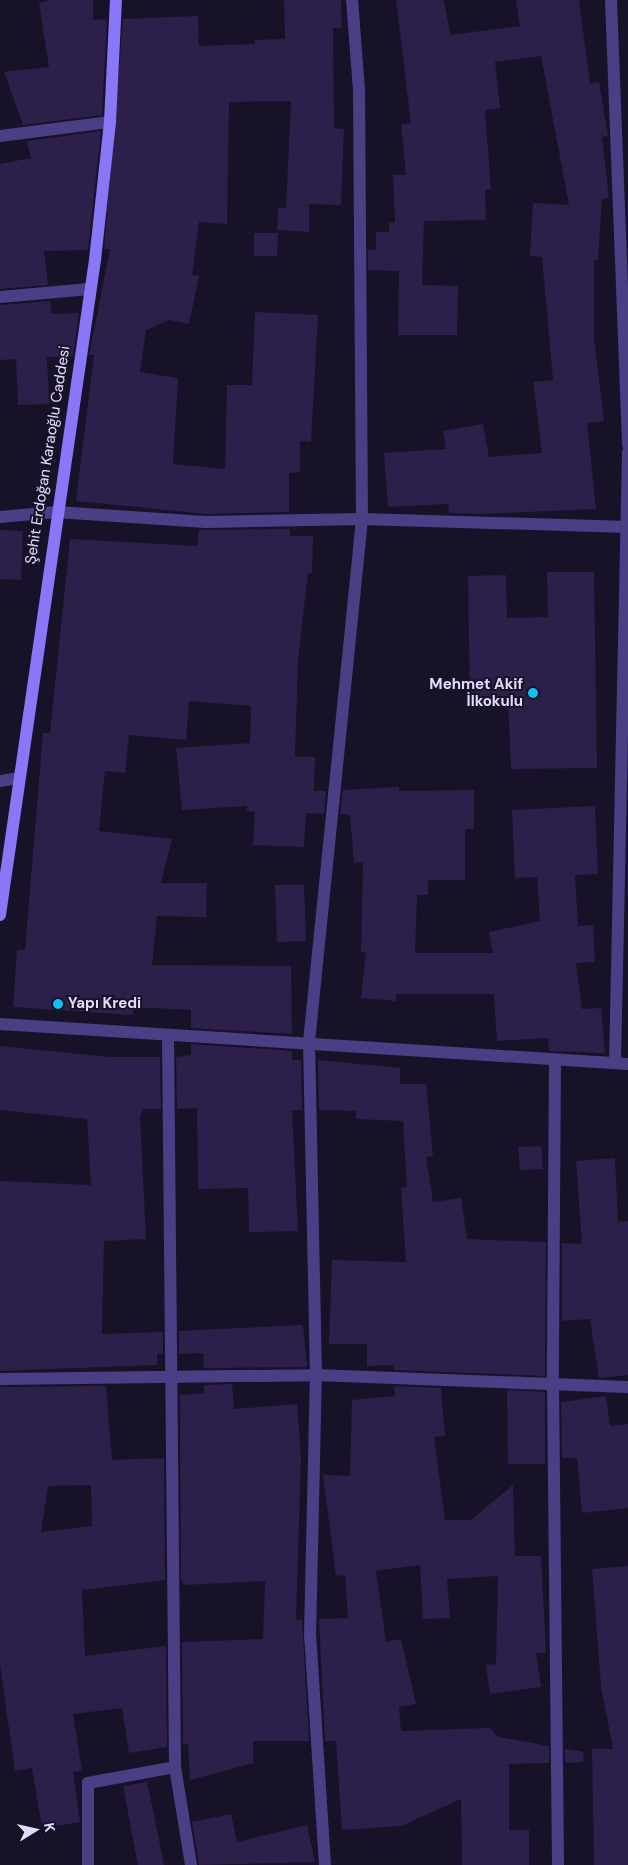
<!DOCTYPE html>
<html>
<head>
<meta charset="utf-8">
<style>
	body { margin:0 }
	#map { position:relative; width:628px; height:1865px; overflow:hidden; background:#181229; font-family:"DM Sans",sans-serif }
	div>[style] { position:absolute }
	.building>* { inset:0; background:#2c1f49 }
	.street>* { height:12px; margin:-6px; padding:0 6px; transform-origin:6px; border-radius:6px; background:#4a3f85 }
	.secondary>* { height:12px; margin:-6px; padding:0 6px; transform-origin:6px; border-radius:6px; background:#8a77f8 }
	.dots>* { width:14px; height:14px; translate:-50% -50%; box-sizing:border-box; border:2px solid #181229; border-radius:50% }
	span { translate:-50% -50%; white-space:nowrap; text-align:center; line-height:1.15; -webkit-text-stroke:4px #181229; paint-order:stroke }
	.street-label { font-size:15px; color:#e3dbfd }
	.poi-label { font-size:15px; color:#e3dbfd; font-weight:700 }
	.right { translate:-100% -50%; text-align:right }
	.left { translate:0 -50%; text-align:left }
	.north { position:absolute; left:10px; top:1805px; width:50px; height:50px; -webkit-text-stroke:4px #181229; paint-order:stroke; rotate:80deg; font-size:14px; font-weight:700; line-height:20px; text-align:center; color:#e3dbfd }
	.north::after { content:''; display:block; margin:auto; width:18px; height:22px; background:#e3dbfd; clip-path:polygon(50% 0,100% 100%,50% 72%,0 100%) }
</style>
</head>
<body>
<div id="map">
	<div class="building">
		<div style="clip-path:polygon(50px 0,93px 0,93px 20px,107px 19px,102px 115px,23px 125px,4px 72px,49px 67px,39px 3px)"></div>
		<div style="clip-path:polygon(284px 0,341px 0,342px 28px,333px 28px,334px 128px,344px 129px,341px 205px,309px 204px,309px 232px,277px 230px,278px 208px,286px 208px,291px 101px,229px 102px,227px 224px,199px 222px,192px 275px,199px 276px,189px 324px,169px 320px,146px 330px,140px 372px,178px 378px,173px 464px,225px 469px,227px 385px,252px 385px,255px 312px,318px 315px,311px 442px,300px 441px,300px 472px,289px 473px,289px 512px,206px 514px,76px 501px,94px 355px,89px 355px,110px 249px,104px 249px,123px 19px,198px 16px,199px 46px,255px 44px,255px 40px,285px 39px)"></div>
		<div style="clip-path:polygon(396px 0,444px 0,450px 35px,520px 26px,516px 0,579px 0,590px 84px,599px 82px,608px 136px,602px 137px,609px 198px,602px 199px,598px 261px,594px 260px,594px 338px,604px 421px,587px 423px,596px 509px,479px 514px,449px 513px,448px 504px,388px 507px,384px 453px,446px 449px,443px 431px,483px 424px,489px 457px,542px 453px,533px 382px,553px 380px,542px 257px,530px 256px,533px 203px,569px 205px,541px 56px,495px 62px,500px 108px,485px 110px,491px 189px,485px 190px,486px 220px,424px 221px,422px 285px,458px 286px,457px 335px,398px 335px,399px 271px,368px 270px,368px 249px,376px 250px,376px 232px,389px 232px,389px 223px,395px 223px,393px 175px,406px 175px,401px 124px,411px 123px)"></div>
		<div style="clip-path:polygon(101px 131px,88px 250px,44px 251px,48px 285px,0 289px,0 164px,31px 158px,27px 141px)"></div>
		<div style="clip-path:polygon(254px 233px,278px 233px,277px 256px,254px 256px)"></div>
		<div style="clip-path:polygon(50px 301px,52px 314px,79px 313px,73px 356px,47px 357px,49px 404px,18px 405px,16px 359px,0 360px,0 305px)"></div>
		<div style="clip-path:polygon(290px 529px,290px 536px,313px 536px,312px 573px,308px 573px,298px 660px,295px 757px,315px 757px,314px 791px,326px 791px,324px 814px,306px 813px,304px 847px,253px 845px,255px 812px,247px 811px,247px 806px,182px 810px,176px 748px,250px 743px,251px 706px,189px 701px,186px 740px,129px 735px,125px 773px,105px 771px,99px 831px,172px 839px,161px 883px,207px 883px,206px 917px,157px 916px,152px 965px,291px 966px,292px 1034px,191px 1028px,191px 1010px,133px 1007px,133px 1015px,13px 1007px,17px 950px,25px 950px,43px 733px,50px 733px,70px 539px,197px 546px,199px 530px)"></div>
		<div style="clip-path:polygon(0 530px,23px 531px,21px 580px,0 579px)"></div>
		<div style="clip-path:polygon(547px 572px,594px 572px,597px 768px,511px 769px,508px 701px,470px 702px,468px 576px,506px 575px,507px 618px,548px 617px)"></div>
		<div style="clip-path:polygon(399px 787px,399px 791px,474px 790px,474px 829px,465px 829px,465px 880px,428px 880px,428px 895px,417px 895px,415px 953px,493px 953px,489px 932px,540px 921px,537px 877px,515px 878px,512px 810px,595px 806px,598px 874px,575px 875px,578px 926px,593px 925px,595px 962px,576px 963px,582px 1009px,601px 1008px,605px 1053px,549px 1051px,548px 1038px,497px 1041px,494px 994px,396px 994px,396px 1001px,361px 998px,366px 953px,361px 952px,363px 862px,354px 863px,350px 815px,340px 814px,343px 790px)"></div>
		<div style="clip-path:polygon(275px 885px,304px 885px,306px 941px,277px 942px)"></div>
		<div style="clip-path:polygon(191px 1044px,292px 1051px,292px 1060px,301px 1060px,302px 1110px,292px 1110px,298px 1231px,249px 1232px,248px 1188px,198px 1189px,197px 1108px,177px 1109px,176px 1057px,191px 1055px)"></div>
		<div style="clip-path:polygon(0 1046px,109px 1057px,160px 1057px,161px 1109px,144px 1109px,140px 1116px,146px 1239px,104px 1241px,102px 1334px,163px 1332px,163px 1354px,157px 1354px,157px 1365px,0 1371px,0 1181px,91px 1185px,87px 1119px,0 1110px)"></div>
		<div style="clip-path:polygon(318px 1060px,400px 1068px,400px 1084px,426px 1084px,433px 1156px,426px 1157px,433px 1202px,461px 1198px,467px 1239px,546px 1242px,545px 1376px,394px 1370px,393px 1365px,367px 1366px,367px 1344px,329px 1344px,332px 1260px,406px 1262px,401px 1188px,407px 1187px,403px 1121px,356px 1119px,356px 1111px,319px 1110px)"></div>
		<div style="clip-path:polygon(541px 1146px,543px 1169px,520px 1170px,518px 1147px)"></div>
		<div style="clip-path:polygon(615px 1158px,618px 1222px,628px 1221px,628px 1375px,599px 1378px,590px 1319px,562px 1321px,562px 1243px,582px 1244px,576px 1161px)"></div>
		<div style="clip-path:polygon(303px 1325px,307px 1367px,204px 1368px,203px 1353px,179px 1354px,179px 1331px)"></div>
		<div style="clip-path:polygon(232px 1384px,234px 1409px,297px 1404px,301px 1456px,296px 1620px,302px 1619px,309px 1741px,253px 1741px,253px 1763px,190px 1780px,188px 1744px,183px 1744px,182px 1642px,263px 1639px,265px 1581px,183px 1585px,181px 1578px,180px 1395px,204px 1393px,204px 1385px)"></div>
		<div style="clip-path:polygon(evenodd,106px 1386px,112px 1460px,164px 1458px,165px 1580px,82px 1590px,85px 1656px,166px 1646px,167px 1747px,129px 1753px,122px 1708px,73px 1714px,82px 1771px,73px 1772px,80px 1822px,42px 1828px,32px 1768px,15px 1771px,0 1665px,0 1387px,106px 1386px,91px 1485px,92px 1526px,41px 1532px,48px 1486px,91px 1485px)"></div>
		<div style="clip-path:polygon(394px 1386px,441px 1388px,445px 1436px,434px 1437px,445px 1520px,471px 1520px,513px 1485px,515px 1556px,541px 1556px,546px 1653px,536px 1653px,541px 1687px,490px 1694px,486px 1665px,496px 1664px,498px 1576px,447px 1579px,450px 1618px,423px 1619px,420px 1565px,376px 1571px,386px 1642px,401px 1639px,416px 1704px,399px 1707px,401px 1731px,490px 1728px,498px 1737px,549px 1746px,549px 1763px,509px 1764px,509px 1830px,529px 1830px,529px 1865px,462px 1865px,461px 1799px,401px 1826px,342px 1830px,336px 1741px,325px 1741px,319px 1619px,348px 1618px,345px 1575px,336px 1576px,323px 1475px,350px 1476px,352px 1400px,395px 1396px)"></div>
		<div style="clip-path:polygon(507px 1390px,545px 1392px,545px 1464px,508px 1464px)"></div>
		<div style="clip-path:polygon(606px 1396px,610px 1426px,628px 1424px,628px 1508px,582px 1513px,577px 1458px,562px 1458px,561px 1402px)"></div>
		<div style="clip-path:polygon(628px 1566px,628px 1865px,594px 1865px,592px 1749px,613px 1749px,601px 1686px,592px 1569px)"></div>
		<div style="clip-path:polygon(565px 1749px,584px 1752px,583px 1762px,565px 1763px)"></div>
		<div style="clip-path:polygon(147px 1782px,153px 1810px,164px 1865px,138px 1865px,123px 1786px)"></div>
		<div style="clip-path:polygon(231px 1814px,237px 1842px,307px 1825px,315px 1862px,199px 1865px,192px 1822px)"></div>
	</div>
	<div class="street">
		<div style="left:611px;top:0;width:445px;rotate:87.8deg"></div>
		<div style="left:0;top:136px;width:111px;rotate:-7.3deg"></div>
		<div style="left:0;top:297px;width:90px;rotate:-5.1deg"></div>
		<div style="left:0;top:517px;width:56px;rotate:-5.1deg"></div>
		<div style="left:56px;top:512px;width:150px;rotate:3.8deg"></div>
		<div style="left:206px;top:522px;width:156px;rotate:-1.1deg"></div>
		<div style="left:362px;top:519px;width:266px;rotate:1.7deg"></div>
		<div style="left:0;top:781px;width:18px;rotate:-9deg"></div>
		<div style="left:0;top:1024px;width:629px;rotate:3.64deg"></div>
		<div style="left:168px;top:1036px;width:731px;rotate:89.45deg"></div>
		<div style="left:175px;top:1767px;width:99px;rotate:80.7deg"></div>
		<div style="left:555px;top:1062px;width:323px;rotate:90.4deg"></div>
		<div style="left:553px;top:1385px;width:480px;rotate:89.4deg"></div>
		<div style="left:615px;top:1063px;width:611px;rotate:-88.78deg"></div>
		<div style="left:0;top:1379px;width:316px;rotate:-0.7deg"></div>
		<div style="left:316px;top:1375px;width:312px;rotate:2.2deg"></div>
		<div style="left:88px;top:1865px;width:82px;rotate:-90deg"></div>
		<div style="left:88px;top:1783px;width:88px;rotate:-10.4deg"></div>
		<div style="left:325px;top:1865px;width:229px;rotate:-93.7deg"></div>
		<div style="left:310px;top:1636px;width:261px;rotate:-88.7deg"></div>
		<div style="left:316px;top:1375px;width:333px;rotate:-91.2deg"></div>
		<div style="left:309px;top:1042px;width:526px;rotate:-84.21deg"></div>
		<div style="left:362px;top:519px;width:429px;rotate:-90.4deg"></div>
		<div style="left:359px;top:90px;width:90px;rotate:-94.4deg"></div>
	</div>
	<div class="secondary">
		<div style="left:0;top:915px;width:662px;rotate:-81.75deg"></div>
		<div style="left:95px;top:260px;width:139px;rotate:-83.8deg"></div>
		<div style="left:110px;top:122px;width:122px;rotate:-87.2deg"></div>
	</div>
	<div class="dots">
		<div style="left:533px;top:693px;background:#11c1f3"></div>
		<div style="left:58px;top:1004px;background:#11c1f3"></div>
	</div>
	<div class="street-label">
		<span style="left:48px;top:455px;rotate:-81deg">Şehit Erdoğan Karaoğlu Caddesi</span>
	</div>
	<div class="poi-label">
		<span class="right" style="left:523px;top:693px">Mehmet Akif<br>İlkokulu</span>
		<span class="left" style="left:68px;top:1004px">Yapı Kredi</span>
	</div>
	<div class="north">K</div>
</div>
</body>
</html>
